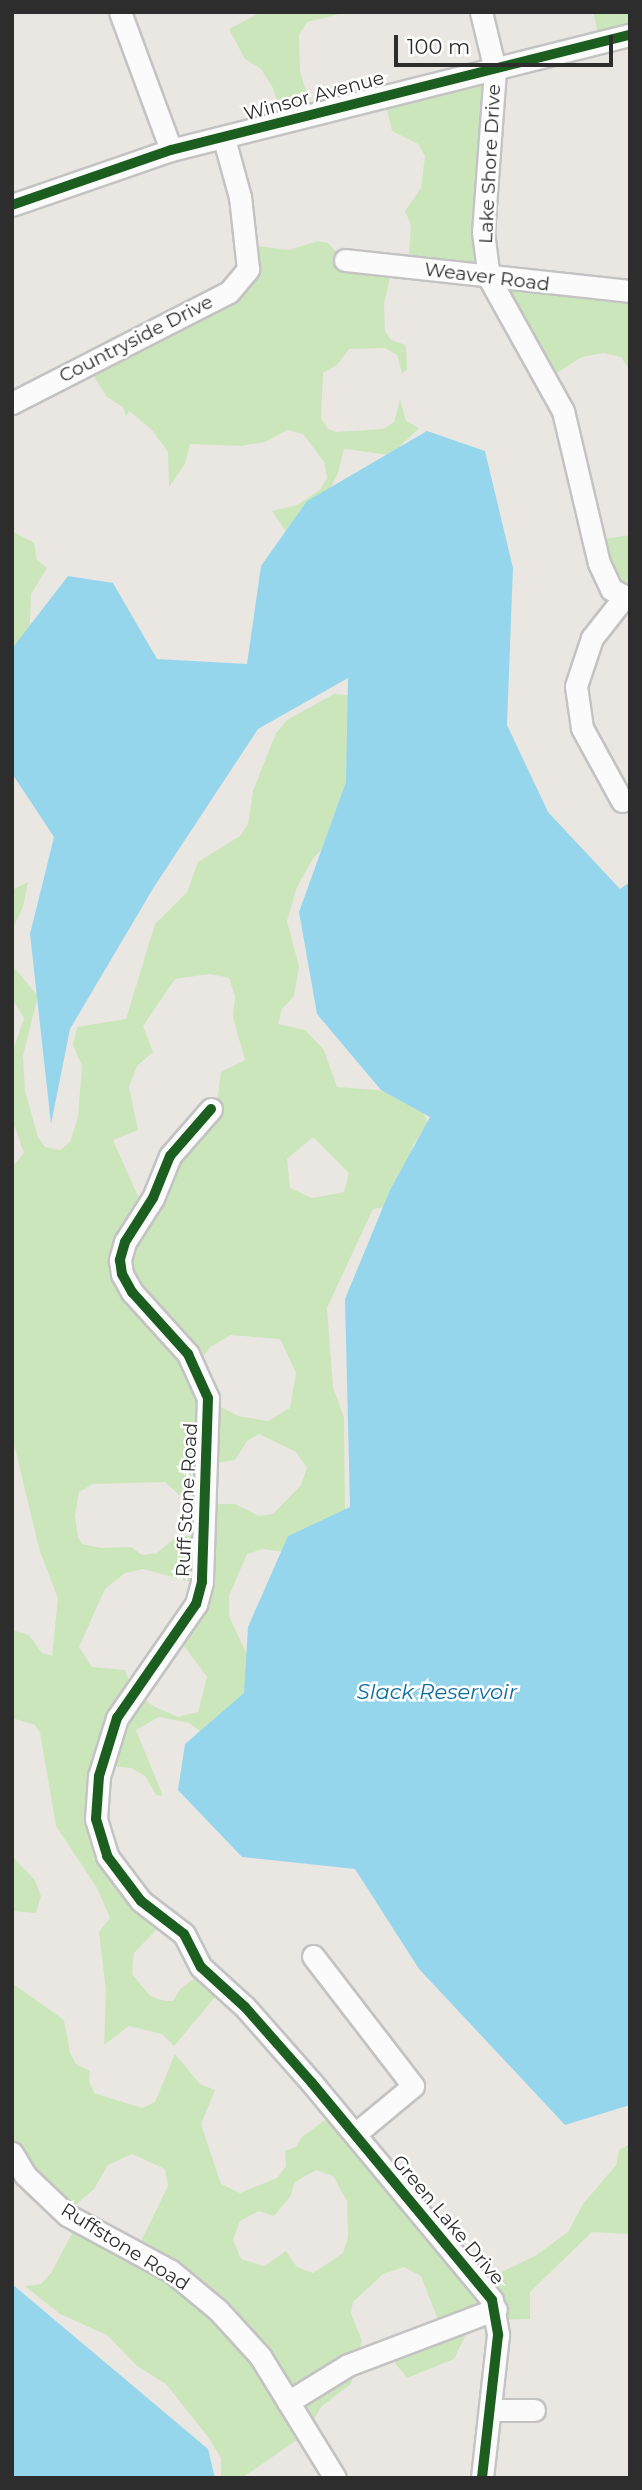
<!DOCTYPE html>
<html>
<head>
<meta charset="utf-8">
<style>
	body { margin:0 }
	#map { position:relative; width:642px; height:2490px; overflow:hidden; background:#eae7e2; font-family:Montserrat,sans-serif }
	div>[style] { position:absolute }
	.green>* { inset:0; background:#cce6bc }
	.water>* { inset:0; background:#96d6ec }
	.roads { filter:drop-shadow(2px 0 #c4c3c3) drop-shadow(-2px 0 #c4c3c3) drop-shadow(0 2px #c4c3c3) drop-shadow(0 -2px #c4c3c3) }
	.minor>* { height:21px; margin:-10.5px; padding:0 10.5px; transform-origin:10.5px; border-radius:10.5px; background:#fcfbfb }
	.cycleway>* { height:10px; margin:-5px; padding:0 5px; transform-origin:5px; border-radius:5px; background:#1b5e20 }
	span { translate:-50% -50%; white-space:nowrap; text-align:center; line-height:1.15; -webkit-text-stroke:5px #fff; paint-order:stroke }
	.street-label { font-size:19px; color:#2d2d2d }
	.water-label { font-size:21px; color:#0c6da2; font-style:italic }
	.frame { position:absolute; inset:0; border:14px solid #2d2d2d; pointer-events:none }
	.scale { position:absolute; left:394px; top:35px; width:219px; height:32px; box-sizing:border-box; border:4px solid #2d2d2d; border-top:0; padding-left:9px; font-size:21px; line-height:24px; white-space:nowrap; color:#2d2d2d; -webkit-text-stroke:5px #fff; paint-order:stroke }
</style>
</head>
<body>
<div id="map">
	<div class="green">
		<div style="clip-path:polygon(261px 12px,348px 12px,307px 22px,299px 35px,300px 71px,313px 114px,284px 124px,273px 88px,261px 69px,245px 59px,229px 29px)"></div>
		<div style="clip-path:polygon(593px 12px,630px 12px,630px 36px,600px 42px)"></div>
		<div style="clip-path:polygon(486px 74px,489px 278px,408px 267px,411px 225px,405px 211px,421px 188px,425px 156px,418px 144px,392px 131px,384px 97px)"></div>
		<div style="clip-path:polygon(318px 241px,328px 243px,345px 261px,392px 269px,384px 304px,385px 331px,391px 340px,406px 345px,407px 370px,402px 373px,397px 355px,385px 348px,349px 349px,337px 365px,323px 373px,321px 418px,328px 429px,336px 432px,383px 429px,394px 422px,400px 399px,406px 421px,419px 428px,391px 455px,344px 449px,338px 473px,316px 517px,286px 532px,272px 511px,297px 505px,320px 490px,327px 478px,324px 462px,303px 434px,287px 430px,265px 442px,241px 446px,190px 444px,185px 464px,169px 487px,168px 452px,152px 430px,129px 411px,126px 416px,123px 407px,107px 397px,88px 367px,228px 294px,251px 245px,289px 250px)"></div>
		<div style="clip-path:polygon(495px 280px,630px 293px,630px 371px,621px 357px,603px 353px,582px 357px,547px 379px)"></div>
		<div style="clip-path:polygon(12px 531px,34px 543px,37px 560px,47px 568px,31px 594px,29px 651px,19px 714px,12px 721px)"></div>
		<div style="clip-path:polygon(630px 535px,630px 601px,596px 540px)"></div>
		<div style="clip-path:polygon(evenodd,334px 694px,355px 696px,358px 817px,314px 857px,297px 887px,287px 921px,299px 966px,294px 996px,282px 1009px,278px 1024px,305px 1030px,324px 1050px,337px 1087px,415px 1093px,428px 1123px,413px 1145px,403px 1204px,373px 1209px,327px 1308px,333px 1387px,344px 1417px,345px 1518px,299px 1554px,263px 1549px,247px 1554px,229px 1596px,229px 1616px,247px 1655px,249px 1698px,208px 1737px,189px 1723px,159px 1717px,136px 1730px,163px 1796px,156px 1795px,146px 1777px,131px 1768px,102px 1765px,109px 1857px,164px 1922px,134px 1953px,132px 1974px,150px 1996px,165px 2001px,173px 2001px,180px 1989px,203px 1972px,221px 1990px,174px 2046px,162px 2034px,129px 2026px,104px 2045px,106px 1991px,99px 1932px,110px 1918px,97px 1888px,56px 1826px,40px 1733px,35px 1725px,12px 1718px,12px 1630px,29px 1635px,42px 1653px,52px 1656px,58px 1598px,40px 1552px,12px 1436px,12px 1167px,24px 1153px,12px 1119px,12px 1053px,24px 1018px,12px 999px,12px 965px,38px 996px,23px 1056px,25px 1091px,38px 1137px,45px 1147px,60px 1150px,70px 1142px,78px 1117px,82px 1066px,73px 1045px,77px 1027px,126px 1019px,155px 924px,187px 892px,198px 862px,240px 836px,248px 824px,253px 791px,276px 733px,287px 720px,334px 694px,210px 974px,229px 978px,235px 996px,233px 1018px,245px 1060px,221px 1072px,216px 1108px,140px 1201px,113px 1140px,138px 1130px,129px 1087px,137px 1066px,153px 1052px,143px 1026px,175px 979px,210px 974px,334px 694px,313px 1137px,349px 1173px,344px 1192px,312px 1198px,290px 1188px,287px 1159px,313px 1137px,334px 694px,231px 1335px,280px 1339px,296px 1373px,290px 1408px,268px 1421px,238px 1416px,208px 1400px,196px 1367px,210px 1347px,231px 1335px,334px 694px,259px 1434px,296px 1452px,307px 1468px,301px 1485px,273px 1514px,259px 1516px,235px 1504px,208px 1504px,205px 1536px,177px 1536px,157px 1553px,142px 1555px,131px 1547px,101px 1548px,82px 1544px,78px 1537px,75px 1516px,79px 1492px,93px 1484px,165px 1482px,179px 1495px,207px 1495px,211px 1464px,235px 1460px,247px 1441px,259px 1434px,334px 694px,143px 1569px,191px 1582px,198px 1591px,176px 1635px,207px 1677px,198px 1712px,178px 1717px,153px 1706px,133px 1690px,125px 1670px,92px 1667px,79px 1647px,105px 1589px,125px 1573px,143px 1569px)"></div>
		<div style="clip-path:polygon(28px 882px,23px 907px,12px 930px,12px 890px)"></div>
		<div style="clip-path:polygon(12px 1856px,35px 1880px,41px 1896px,36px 1913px,12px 1911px)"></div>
		<div style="clip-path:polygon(evenodd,12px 1983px,64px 2020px,70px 2053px,76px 2064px,90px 2071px,89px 2081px,94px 2093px,142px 2108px,155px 2102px,175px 2054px,200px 2084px,215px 2090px,201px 2124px,221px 2184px,240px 2193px,277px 2178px,286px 2166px,285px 2151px,296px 2147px,302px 2137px,334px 2113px,484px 2280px,535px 2256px,568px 2232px,583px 2204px,616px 2165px,619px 2150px,630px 2144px,630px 2234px,592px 2232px,530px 2292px,530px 2319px,473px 2320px,454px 2359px,407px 2378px,386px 2352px,442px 2330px,421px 2276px,404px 2267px,383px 2274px,353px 2302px,351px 2313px,362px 2341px,351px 2384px,322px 2406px,304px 2435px,242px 2478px,221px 2478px,221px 2458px,208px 2437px,166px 2384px,137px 2366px,107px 2335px,60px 2314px,25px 2286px,41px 2284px,51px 2273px,77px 2224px,136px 2251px,168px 2186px,165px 2169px,132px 2154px,108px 2165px,94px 2189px,65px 2214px,12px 2157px,12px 1983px,316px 2170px,333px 2176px,347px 2201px,348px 2237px,343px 2253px,313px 2273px,297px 2267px,286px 2251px,264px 2266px,241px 2259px,233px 2240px,240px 2221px,259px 2211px,274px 2216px,290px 2197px,295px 2182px,316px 2170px)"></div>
	</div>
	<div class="water">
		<div style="clip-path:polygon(427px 431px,485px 451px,513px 568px,507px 725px,548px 812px,620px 889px,630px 882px,630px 2105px,565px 2125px,419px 1969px,355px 1869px,242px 1857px,178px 1790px,185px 1744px,244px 1693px,248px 1627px,288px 1536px,350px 1507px,345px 1299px,390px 1190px,430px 1117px,381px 1090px,317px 1014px,299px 912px,346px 782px,348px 678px,258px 729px,154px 887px,70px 1029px,51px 1124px,30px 934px,54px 837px,13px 775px,14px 646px,68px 576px,113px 583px,157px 659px,247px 664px,261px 566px,307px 501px)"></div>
		<div style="clip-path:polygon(12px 2284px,208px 2449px,215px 2478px,12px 2478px)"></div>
	</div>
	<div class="roads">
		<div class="minor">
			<div style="left:120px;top:12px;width:147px;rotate:69.7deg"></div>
			<div style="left:481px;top:12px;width:60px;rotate:76.4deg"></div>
			<div style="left:495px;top:70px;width:162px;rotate:94.2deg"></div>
			<div style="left:483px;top:232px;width:46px;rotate:82.6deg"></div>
			<div style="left:489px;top:278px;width:152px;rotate:60.9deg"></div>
			<div style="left:563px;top:411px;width:156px;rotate:76.7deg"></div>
			<div style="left:599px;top:563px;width:29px;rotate:65deg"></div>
			<div style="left:611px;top:589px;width:21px;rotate:28deg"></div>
			<div style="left:12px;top:205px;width:168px;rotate:-19.1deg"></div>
			<div style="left:171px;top:150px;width:473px;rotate:-14.1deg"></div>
			<div style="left:345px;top:260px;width:287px;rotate:6.2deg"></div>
			<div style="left:12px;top:403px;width:244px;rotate:-27.1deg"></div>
			<div style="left:229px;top:292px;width:30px;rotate:-50deg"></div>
			<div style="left:248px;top:269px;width:72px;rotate:-96.3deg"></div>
			<div style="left:240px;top:197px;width:60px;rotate:-105.4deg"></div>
			<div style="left:622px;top:801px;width:83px;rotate:-118.7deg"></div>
			<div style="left:582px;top:728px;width:42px;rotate:-98.1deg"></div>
			<div style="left:576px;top:686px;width:51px;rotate:-71.6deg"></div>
			<div style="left:592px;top:638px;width:53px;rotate:-51.8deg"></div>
			<div style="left:211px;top:1109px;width:62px;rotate:131.1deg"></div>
			<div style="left:170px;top:1156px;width:45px;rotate:112deg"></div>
			<div style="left:153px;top:1198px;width:52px;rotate:122.5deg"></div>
			<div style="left:125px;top:1242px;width:19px;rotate:106deg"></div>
			<div style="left:120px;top:1260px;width:14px;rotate:82deg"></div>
			<div style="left:122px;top:1274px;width:21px;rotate:61deg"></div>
			<div style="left:132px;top:1292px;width:84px;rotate:47.9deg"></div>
			<div style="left:188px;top:1354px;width:48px;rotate:65.6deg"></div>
			<div style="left:208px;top:1398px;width:184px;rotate:91.9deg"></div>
			<div style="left:202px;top:1582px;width:23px;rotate:105deg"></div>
			<div style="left:196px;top:1604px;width:139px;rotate:124.7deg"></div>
			<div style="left:117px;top:1718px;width:61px;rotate:107.2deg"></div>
			<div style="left:99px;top:1776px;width:43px;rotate:94deg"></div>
			<div style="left:96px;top:1819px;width:39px;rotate:73deg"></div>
			<div style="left:107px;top:1856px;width:56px;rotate:52.9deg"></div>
			<div style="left:141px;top:1901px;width:54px;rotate:37.5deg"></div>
			<div style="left:184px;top:1934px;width:37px;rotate:63deg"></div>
			<div style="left:201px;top:1967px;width:59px;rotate:42.3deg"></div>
			<div style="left:245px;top:2007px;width:101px;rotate:48.6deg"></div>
			<div style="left:312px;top:2083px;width:282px;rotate:50.3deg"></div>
			<div style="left:492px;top:2300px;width:36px;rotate:80deg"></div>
			<div style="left:498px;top:2335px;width:144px;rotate:96.4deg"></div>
			<div style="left:313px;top:1956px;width:164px;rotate:52.4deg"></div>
			<div style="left:413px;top:2086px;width:75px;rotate:140.4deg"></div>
			<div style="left:12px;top:2153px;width:26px;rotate:59deg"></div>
			<div style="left:25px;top:2175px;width:58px;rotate:43.6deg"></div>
			<div style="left:67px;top:2215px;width:118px;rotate:28.3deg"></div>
			<div style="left:171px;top:2271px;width:61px;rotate:39.7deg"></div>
			<div style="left:218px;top:2310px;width:62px;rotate:47.6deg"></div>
			<div style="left:260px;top:2356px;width:143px;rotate:58.4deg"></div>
			<div style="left:288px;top:2402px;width:70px;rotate:-31.7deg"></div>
			<div style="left:348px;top:2365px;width:158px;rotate:-20.7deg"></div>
			<div style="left:490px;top:2410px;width:44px"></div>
		</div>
	</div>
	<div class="cycleway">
		<div style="left:12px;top:205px;width:168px;rotate:-19.1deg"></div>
		<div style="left:171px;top:150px;width:473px;rotate:-14.1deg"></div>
		<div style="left:211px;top:1109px;width:62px;rotate:131.1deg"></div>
		<div style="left:170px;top:1156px;width:45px;rotate:112deg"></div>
		<div style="left:153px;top:1198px;width:52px;rotate:122.5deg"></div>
		<div style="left:125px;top:1242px;width:19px;rotate:106deg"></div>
		<div style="left:120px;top:1260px;width:14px;rotate:82deg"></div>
		<div style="left:122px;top:1274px;width:21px;rotate:61deg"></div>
		<div style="left:132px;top:1292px;width:84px;rotate:47.9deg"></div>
		<div style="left:188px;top:1354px;width:48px;rotate:65.6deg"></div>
		<div style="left:208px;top:1398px;width:184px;rotate:91.9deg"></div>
		<div style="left:202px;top:1582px;width:23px;rotate:105deg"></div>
		<div style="left:196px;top:1604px;width:139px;rotate:124.7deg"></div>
		<div style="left:117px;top:1718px;width:61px;rotate:107.2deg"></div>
		<div style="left:99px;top:1776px;width:43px;rotate:94deg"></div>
		<div style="left:96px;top:1819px;width:39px;rotate:73deg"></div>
		<div style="left:107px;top:1856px;width:56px;rotate:52.9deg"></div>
		<div style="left:141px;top:1901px;width:54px;rotate:37.5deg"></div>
		<div style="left:184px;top:1934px;width:37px;rotate:63deg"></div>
		<div style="left:201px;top:1967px;width:59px;rotate:42.3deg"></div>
		<div style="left:245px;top:2007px;width:101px;rotate:48.6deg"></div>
		<div style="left:312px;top:2083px;width:282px;rotate:50.3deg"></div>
		<div style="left:492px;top:2300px;width:36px;rotate:80deg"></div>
		<div style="left:498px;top:2335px;width:144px;rotate:96.4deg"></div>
	</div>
	<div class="street-label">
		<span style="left:314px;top:96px;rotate:-15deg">Winsor Avenue</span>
		<span style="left:490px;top:164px;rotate:-87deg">Lake Shore Drive</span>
		<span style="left:487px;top:277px;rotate:7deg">Weaver Road</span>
		<span style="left:136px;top:339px;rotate:-27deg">Countryside Drive</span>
		<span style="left:187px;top:1500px;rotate:-87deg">Ruff Stone Road</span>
		<span style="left:448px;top:2220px;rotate:50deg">Green Lake Drive</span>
		<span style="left:125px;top:2247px;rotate:32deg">Ruffstone Road</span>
	</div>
	<div class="water-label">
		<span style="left:437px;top:1692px">Slack Reservoir</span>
	</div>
	<div class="frame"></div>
	<div class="scale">100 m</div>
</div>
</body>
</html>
